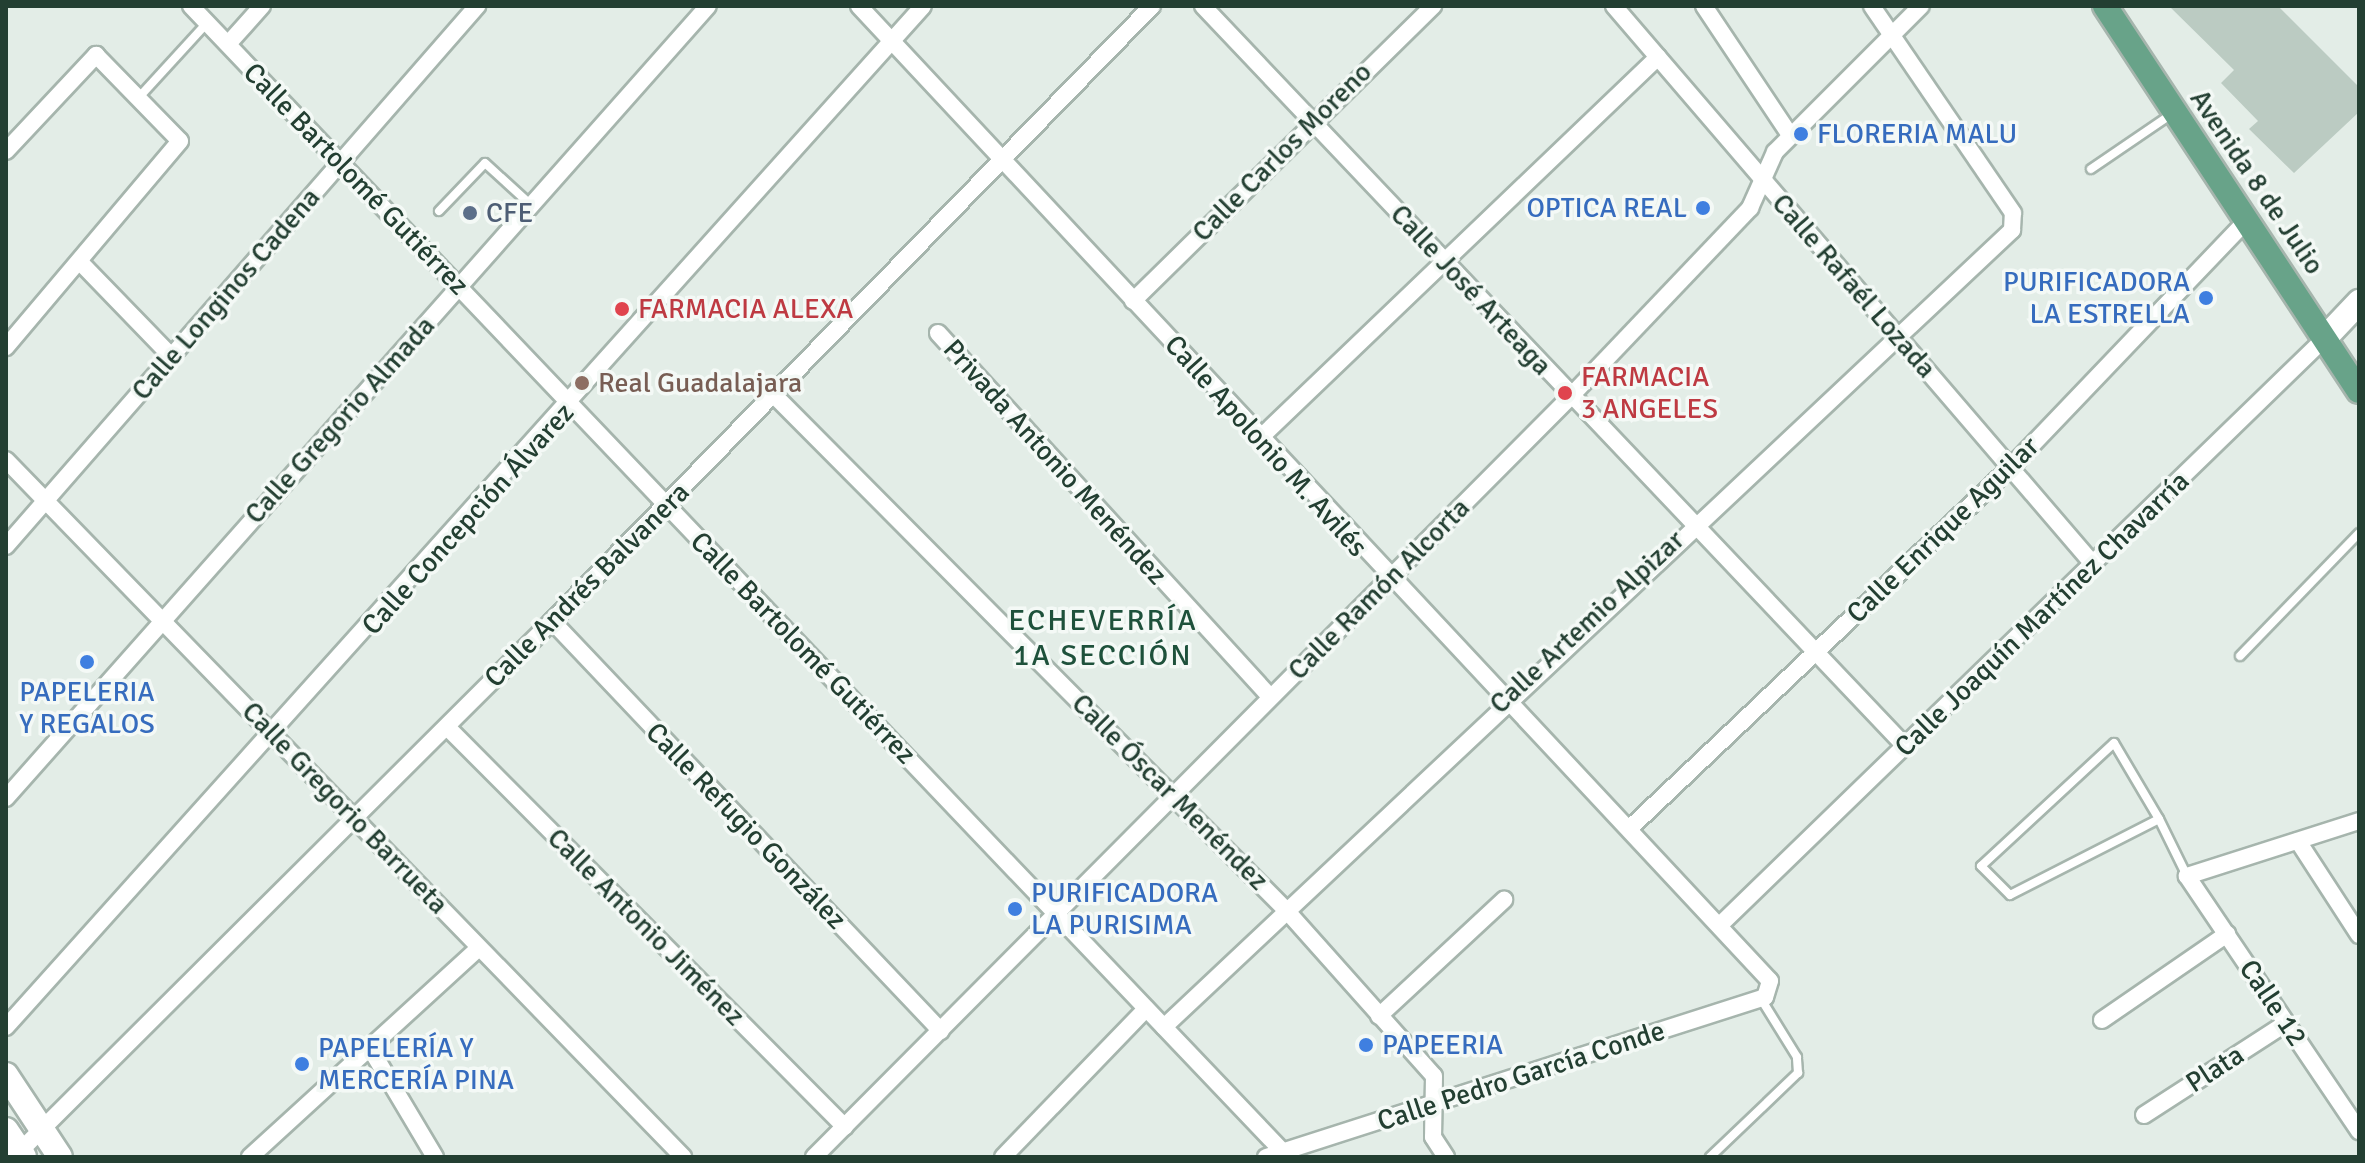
<!DOCTYPE html>
<html>
<head>
<meta charset="utf-8">
<style>
	body { margin:0 }
	#map { position:relative; width:2365px; height:1163px; overflow:hidden; background:#e3ede7; font-family:Signika,sans-serif }
	div>[style] { position:absolute }
	.building>* { inset:0; background:#bbcbc2 }
	.roads { filter:drop-shadow(2px 0 #a6b5ad) drop-shadow(-2px 0 #a6b5ad) drop-shadow(0 2px #a6b5ad) drop-shadow(0 -2px #a6b5ad) }
	.lane>* { height:8px; margin:-4px; padding:0 4px; transform-origin:4px; border-radius:4px; background:#fff }
	.street>* { height:16px; margin:-8px; padding:0 8px; transform-origin:8px; border-radius:8px; background:#fff }
	.secondary>* { height:24px; margin:-12px; padding:0 12px; transform-origin:12px; border-radius:12px; background:#fff }
	.primary>* { height:24px; margin:-12px; padding:0 12px; transform-origin:12px; border-radius:12px; background:#68a389 }
	.dots>* { width:22px; height:22px; translate:-50% -50%; box-sizing:border-box; border:4px solid #f4f9f6; border-radius:50% }
	span { translate:-50% -50%; white-space:nowrap; text-align:center; line-height:1.15; -webkit-text-stroke:7px #f4f9f6; paint-order:stroke }
	.shop-label { font-size:28px; color:#366cbe }
	.left { translate:0 -50%; text-align:left }
	.right { translate:-100% -50%; text-align:right }
	.street-label { font-size:28px; color:#233f32 }
	.service-label { font-size:28px; color:#4e5e75 }
	.health-label { font-size:28px; color:#be3a42 }
	.education-label { font-size:28px; color:#785e54 }
	.neighbourhood-label { font-size:30px; color:#1e513b; letter-spacing:2px }
	.frame { position:absolute; inset:0; border:8px solid #233f32; pointer-events:none }
</style>
</head>
<body>
<div id="map">
	<div class="building">
		<div style="clip-path:polygon(2169px 6px,2278px 6px,2359px 87px,2359px 112px,2294px 173px,2249px 129px,2258px 121px,2221px 83px,2234px 70px)"></div>
	</div>
	<div class="roads">
		<div class="lane">
			<div style="left:141px;top:95px;width:98px;rotate:-47.5deg"></div>
			<div style="left:2091px;top:169px;width:99px;rotate:-34.3deg"></div>
			<div style="left:439px;top:211px;width:66px;rotate:-46.2deg"></div>
			<div style="left:485px;top:163px;width:62px;rotate:42.4deg"></div>
			<div style="left:2240px;top:656px;width:171px;rotate:-45.9deg"></div>
			<div style="left:2159px;top:819px;width:88px;rotate:-120.6deg"></div>
			<div style="left:2114px;top:743px;width:181px;rotate:137.2deg"></div>
			<div style="left:1981px;top:866px;width:41px;rotate:45deg"></div>
			<div style="left:2010px;top:895px;width:167px;rotate:-27deg"></div>
			<div style="left:2159px;top:819px;width:64px;rotate:63.8deg"></div>
			<div style="left:1710px;top:1157px;width:122px;rotate:-43.7deg"></div>
			<div style="left:1798px;top:1073px;width:16px;rotate:-94deg"></div>
			<div style="left:1797px;top:1057px;width:68px;rotate:-121.8deg"></div>
		</div>
		<div class="street">
			<div style="left:191px;top:6px;width:1583px;rotate:46.38deg"></div>
			<div style="left:859px;top:6px;width:1334px;rotate:46.94deg"></div>
			<div style="left:1770px;top:981px;width:17px;rotate:107deg"></div>
			<div style="left:1765px;top:997px;width:524px;rotate:162.22deg"></div>
			<div style="left:1203px;top:6px;width:1021px;rotate:46.51deg"></div>
			<div style="left:1614px;top:6px;width:737px;rotate:49.35deg"></div>
			<div style="left:1704px;top:6px;width:155px;rotate:56.3deg"></div>
			<div style="left:228px;top:44px;width:51px;rotate:-48.2deg"></div>
			<div style="left:6px;top:151px;width:132px;rotate:-46.8deg"></div>
			<div style="left:96px;top:55px;width:120px;rotate:45.7deg"></div>
			<div style="left:180px;top:141px;width:270px;rotate:130.2deg"></div>
			<div style="left:80px;top:262px;width:131px;rotate:45.9deg"></div>
			<div style="left:1133px;top:301px;width:421px;rotate:-44.5deg"></div>
			<div style="left:938px;top:333px;width:492px;rotate:47.6deg"></div>
			<div style="left:774px;top:395px;width:726px;rotate:45.17deg"></div>
			<div style="left:1286px;top:910px;width:222px;rotate:48.3deg"></div>
			<div style="left:1434px;top:1076px;width:61px;rotate:90.9deg"></div>
			<div style="left:1433px;top:1137px;width:24px;rotate:57deg"></div>
			<div style="left:1260px;top:438px;width:551px;rotate:-43.75deg"></div>
			<div style="left:6px;top:460px;width:972px;rotate:45.83deg"></div>
			<div style="left:6px;top:546px;width:717px;rotate:-48.9deg"></div>
			<div style="left:552px;top:621px;width:565px;rotate:46.51deg"></div>
			<div style="left:447px;top:727px;width:564px;rotate:45.14deg"></div>
			<div style="left:6px;top:798px;width:1058px;rotate:-48.45deg"></div>
			<div style="left:2359px;top:821px;width:181px;rotate:162.3deg"></div>
			<div style="left:2187px;top:876px;width:308px;rotate:56deg"></div>
			<div style="left:1630px;top:828px;width:525px;rotate:-43.46deg"></div>
			<div style="left:2011px;top:467px;width:340px;rotate:-46.3deg"></div>
			<div style="left:2298px;top:841px;width:112px;rotate:57deg"></div>
			<div style="left:1722px;top:923px;width:840px;rotate:-44.13deg"></div>
			<div style="left:1379px;top:1016px;width:171px;rotate:-42.9deg"></div>
			<div style="left:2102px;top:1020px;width:152px;rotate:-34.5deg"></div>
			<div style="left:6px;top:1027px;width:1372px;rotate:-48.07deg"></div>
			<div style="left:1164px;top:1027px;width:1164px;rotate:-43.22deg"></div>
			<div style="left:2012px;top:230px;width:17px;rotate:-87deg"></div>
			<div style="left:2013px;top:213px;width:250px;rotate:-124.3deg"></div>
			<div style="left:370px;top:1048px;width:127px;rotate:59.2deg"></div>
			<div style="left:2144px;top:1115px;width:169px;rotate:-32.9deg"></div>
			<div style="left:14px;top:1157px;width:759px;rotate:-44.89deg"></div>
			<div style="left:552px;top:621px;width:859px;rotate:-45.71deg"></div>
			<div style="left:250px;top:1157px;width:310px;rotate:-42.4deg"></div>
			<div style="left:814px;top:1157px;width:1073px;rotate:-45.15deg"></div>
			<div style="left:1571px;top:396px;width:260px;rotate:-46.4deg"></div>
			<div style="left:1750px;top:208px;width:61px;rotate:-65.9deg"></div>
			<div style="left:1775px;top:152px;width:206px;rotate:-45deg"></div>
			<div style="left:1003px;top:1157px;width:206px;rotate:-46deg"></div>
		</div>
		<div class="secondary">
			<div style="left:2325px;top:338px;width:50px;rotate:-46.6deg"></div>
			<div style="left:6px;top:1075px;width:98px;rotate:56.6deg"></div>
			<div style="left:6px;top:1130px;width:32px;rotate:56deg"></div>
		</div>
		<div class="primary">
			<div style="left:2105px;top:6px;width:461px;rotate:56.6deg"></div>
		</div>
	</div>
	<div class="dots">
		<div style="left:1801px;top:134px;background:#3f7fe0"></div>
		<div style="left:1703px;top:208px;background:#3f7fe0"></div>
		<div style="left:470px;top:213px;background:#5c6f8a"></div>
		<div style="left:2206px;top:298px;background:#3f7fe0"></div>
		<div style="left:622px;top:309px;background:#e0444e"></div>
		<div style="left:582px;top:383px;background:#8d6e63"></div>
		<div style="left:1565px;top:393px;background:#e0444e"></div>
		<div style="left:87px;top:662px;background:#3f7fe0"></div>
		<div style="left:1015px;top:909px;background:#3f7fe0"></div>
		<div style="left:1366px;top:1045px;background:#3f7fe0"></div>
		<div style="left:302px;top:1064px;background:#3f7fe0"></div>
	</div>
	<div class="shop-label">
		<span class="left" style="left:1817px;top:134px">FLORERIA MALU</span>
		<span class="right" style="left:1687px;top:208px">OPTICA REAL</span>
		<span class="right" style="left:2190px;top:298px">PURIFICADORA<br>LA ESTRELLA</span>
		<span style="left:87px;top:708px">PAPELERIA<br>Y REGALOS</span>
		<span class="left" style="left:1031px;top:909px">PURIFICADORA<br>LA PURISIMA</span>
		<span class="left" style="left:1382px;top:1045px">PAPEERIA</span>
		<span class="left" style="left:318px;top:1064px">PAPELERÍA Y<br>MERCERÍA PINA</span>
	</div>
	<div class="street-label">
		<span style="left:1282px;top:152px;rotate:-45deg">Calle Carlos Moreno</span>
		<span style="left:356px;top:179px;rotate:46deg">Calle Bartolomé Gutiérrez</span>
		<span style="left:2257px;top:182px;rotate:56deg">Avenida 8 de Julio</span>
		<span style="left:1854px;top:286px;rotate:49deg">Calle Rafaél Lozada</span>
		<span style="left:1471px;top:290px;rotate:47deg">Calle José Arteaga</span>
		<span style="left:226px;top:294px;rotate:-49deg">Calle Longinos Cadena</span>
		<span style="left:340px;top:420px;rotate:-48deg">Calle Gregorio Almada</span>
		<span style="left:1266px;top:446px;rotate:48deg">Calle Apolonio M. Avilés</span>
		<span style="left:1055px;top:462px;rotate:48deg">Privada Antonio Menéndez</span>
		<span style="left:468px;top:519px;rotate:-48deg">Calle Concepción Álvarez</span>
		<span style="left:1943px;top:530px;rotate:-44deg">Calle Enrique Aguilar</span>
		<span style="left:587px;top:585px;rotate:-45deg">Calle Andrés Balvanera</span>
		<span style="left:1379px;top:589px;rotate:-45deg">Calle Ramón Alcorta</span>
		<span style="left:2042px;top:614px;rotate:-44deg">Calle Joaquín Martínez Chavarría</span>
		<span style="left:1587px;top:622px;rotate:-43deg">Calle Artemio Alpizar</span>
		<span style="left:803px;top:648px;rotate:46deg">Calle Bartolomé Gutiérrez</span>
		<span style="left:1170px;top:792px;rotate:45deg">Calle Óscar Menéndez</span>
		<span style="left:345px;top:808px;rotate:46deg">Calle Gregorio Barrueta</span>
		<span style="left:746px;top:826px;rotate:46deg">Calle Refugio González</span>
		<span style="left:646px;top:927px;rotate:45deg">Calle Antonio Jiménez</span>
		<span style="left:2273px;top:1003px;rotate:56deg">Calle 12</span>
		<span style="left:2215px;top:1069px;rotate:-33deg">Plata</span>
		<span style="left:1521px;top:1076px;rotate:-18deg">Calle Pedro García Conde</span>
	</div>
	<div class="service-label">
		<span class="left" style="left:486px;top:213px">CFE</span>
	</div>
	<div class="health-label">
		<span class="left" style="left:638px;top:309px">FARMACIA ALEXA</span>
		<span class="left" style="left:1581px;top:393px">FARMACIA<br>3 ANGELES</span>
	</div>
	<div class="education-label">
		<span class="left" style="left:598px;top:383px">Real Guadalajara</span>
	</div>
	<div class="neighbourhood-label">
		<span style="left:1103px;top:638px">ECHEVERRÍA<br>1A SECCIÓN</span>
	</div>
	<div class="frame"></div>
</div>
</body>
</html>
